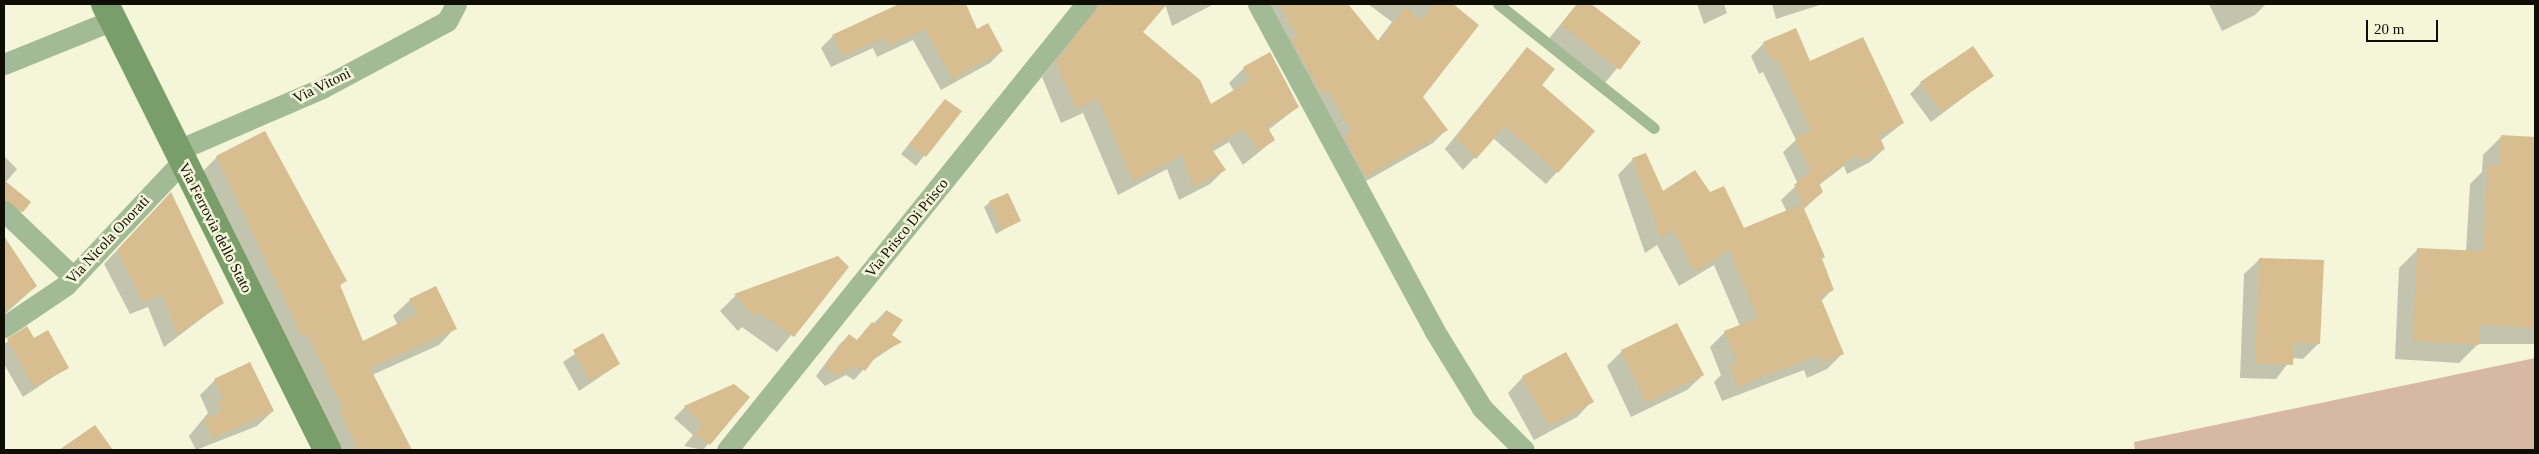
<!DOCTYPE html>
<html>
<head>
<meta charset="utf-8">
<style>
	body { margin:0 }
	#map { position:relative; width:2539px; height:454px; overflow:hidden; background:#f4f5d9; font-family:Georgia,serif }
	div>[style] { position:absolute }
	.green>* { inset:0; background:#d6b8a5 }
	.shadow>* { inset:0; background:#0003 }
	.building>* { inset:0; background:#d7bd8f }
	.service>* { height:11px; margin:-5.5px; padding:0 5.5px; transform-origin:5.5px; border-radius:5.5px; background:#a2bb96 }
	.minor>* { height:21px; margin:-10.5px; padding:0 10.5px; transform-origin:10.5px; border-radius:10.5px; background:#a2bb96 }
	.secondary>* { height:28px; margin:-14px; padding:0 14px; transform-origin:14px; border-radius:14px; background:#7a9e69 }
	span { translate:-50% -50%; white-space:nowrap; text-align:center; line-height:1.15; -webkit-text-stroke:5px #f4f5d9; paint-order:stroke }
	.street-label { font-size:15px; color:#0e0e05 }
	.frame { position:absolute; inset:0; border:5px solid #0e0e05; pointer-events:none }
	.scale { position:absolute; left:2366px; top:20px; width:72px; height:22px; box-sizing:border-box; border:2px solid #0e0e05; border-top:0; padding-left:6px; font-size:15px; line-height:18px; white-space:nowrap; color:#0e0e05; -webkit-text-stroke:4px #f4f5d9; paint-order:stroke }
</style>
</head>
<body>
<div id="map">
	<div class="green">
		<div style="clip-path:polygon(2535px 358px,2535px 450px,2135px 450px,2134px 442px)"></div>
	</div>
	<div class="shadow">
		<div style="clip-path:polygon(903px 4px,964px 4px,976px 31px,1002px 51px,990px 63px,941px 90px,913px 40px,877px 57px,873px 48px,831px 67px,821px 48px,833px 36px)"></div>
		<div style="clip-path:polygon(1099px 4px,1165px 4px,1141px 32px,1210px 105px,1234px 91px,1229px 83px,1244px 68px,1269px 53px,1298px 107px,1268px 130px,1274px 140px,1243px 165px,1229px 142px,1212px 152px,1224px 170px,1210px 184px,1179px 200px,1167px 169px,1118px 195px,1083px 113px,1061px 123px,1042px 77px)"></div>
		<div style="clip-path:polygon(1165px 4px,1214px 4px,1172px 26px)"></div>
		<div style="clip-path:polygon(1261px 4px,1346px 4px,1377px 42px,1392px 22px,1368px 4px,1451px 4px,1477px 25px,1421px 97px,1446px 130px,1433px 143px,1352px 189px)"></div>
		<div style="clip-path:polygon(1577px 4px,1589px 4px,1639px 42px,1604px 84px,1547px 41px)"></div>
		<div style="clip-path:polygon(1697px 4px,1724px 4px,1727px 13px,1704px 24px)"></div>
		<div style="clip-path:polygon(1772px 4px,1823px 4px,1776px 19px)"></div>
		<div style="clip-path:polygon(2209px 4px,2266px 4px,2255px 15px,2222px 31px)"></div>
		<div style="clip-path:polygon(1764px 43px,1809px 63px,1903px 123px,1880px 141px,1884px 149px,1870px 162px,1847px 174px,1844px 166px,1819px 185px,1822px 192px,1803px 210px,1833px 289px,1821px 301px,1842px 354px,1827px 369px,1807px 378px,1804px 370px,1722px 401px,1714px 382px,1721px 375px,1710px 347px,1725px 332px,1740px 326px,1714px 265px,1679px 286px,1657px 245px,1645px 253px,1618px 175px,1633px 159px,1662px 193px,1744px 230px,1787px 212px,1781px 200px,1798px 184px,1783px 152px,1796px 140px,1763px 72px,1759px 74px,1751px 56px)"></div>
		<div style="clip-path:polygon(1527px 48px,1540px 85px,1557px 172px,1546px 184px,1493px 138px,1463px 170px,1445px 149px)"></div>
		<div style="clip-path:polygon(1992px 76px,1931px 122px,1910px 94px,1921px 83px)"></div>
		<div style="clip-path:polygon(945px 100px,960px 111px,916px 166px,901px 154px)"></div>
		<div style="clip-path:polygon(2502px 136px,2535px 138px,2535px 344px,2478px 344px,2459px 363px,2395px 359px,2399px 268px,2418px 249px,2466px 252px,2470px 184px,2482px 172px,2483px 155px)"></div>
		<div style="clip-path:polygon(4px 156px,17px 169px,5px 183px,22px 211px,11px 222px,4px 216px)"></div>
		<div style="clip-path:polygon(217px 157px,345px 280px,340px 286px,362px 342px,398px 325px,393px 316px,410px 300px,455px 328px,439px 345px,372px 375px,410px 450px,335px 450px,201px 173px)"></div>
		<div style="clip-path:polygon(990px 202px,1020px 220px,996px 234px,984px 207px)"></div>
		<div style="clip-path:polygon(158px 207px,222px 303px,164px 347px,148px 307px,130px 314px,104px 264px)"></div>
		<div style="clip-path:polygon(4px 238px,36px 286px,4px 315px)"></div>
		<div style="clip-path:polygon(838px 257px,848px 267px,777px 352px,742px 327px,738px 331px,720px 311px,735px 296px)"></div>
		<div style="clip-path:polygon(2260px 259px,2319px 343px,2303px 359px,2292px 358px,2276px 379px,2240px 378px,2244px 274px)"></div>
		<div style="clip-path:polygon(886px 311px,890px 335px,900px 342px,870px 362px,854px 380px,846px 375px,825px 386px,816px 376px,839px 345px,849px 335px,856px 341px)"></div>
		<div style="clip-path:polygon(27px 328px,34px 340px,68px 367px,23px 397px,4px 364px,4px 344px)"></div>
		<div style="clip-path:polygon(603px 335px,619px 364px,579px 391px,563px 362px)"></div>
		<div style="clip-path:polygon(1622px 351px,1703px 375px,1687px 390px,1631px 417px,1607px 366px)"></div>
		<div style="clip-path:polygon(1523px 377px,1592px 401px,1577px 417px,1534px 440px,1508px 393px)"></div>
		<div style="clip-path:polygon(215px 380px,273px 411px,257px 426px,196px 450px,189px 436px,208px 413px,200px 395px)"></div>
		<div style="clip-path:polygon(734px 385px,748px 397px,703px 450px,684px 446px,693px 435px,674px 418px,685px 407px)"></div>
	</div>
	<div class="building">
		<div style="clip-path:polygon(899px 4px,966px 4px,977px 29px,988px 23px,1003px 51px,953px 79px,925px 29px,889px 46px,885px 37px,843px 56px,832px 35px)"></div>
		<div style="clip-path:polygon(1098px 4px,1167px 4px,1143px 32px,1200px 80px,1211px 104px,1250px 80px,1243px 67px,1270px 52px,1299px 107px,1267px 126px,1275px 140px,1258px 151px,1244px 129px,1211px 148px,1226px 170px,1193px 187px,1182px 155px,1133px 181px,1098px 99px,1076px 109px,1056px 62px)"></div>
		<div style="clip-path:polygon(1280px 4px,1348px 4px,1379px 42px,1405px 7px,1421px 20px,1433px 4px,1453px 4px,1479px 25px,1423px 97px,1448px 130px,1366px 177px,1344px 137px,1352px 132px,1328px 90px,1321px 94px,1291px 39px,1297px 36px)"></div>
		<div style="clip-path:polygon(1577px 4px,1591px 4px,1641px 42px,1620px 70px,1561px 25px)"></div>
		<div style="clip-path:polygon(1796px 28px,1810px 61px,1863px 37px,1904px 123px,1879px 135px,1885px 149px,1861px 161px,1857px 154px,1819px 183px,1823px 192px,1804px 207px,1794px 185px,1811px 171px,1795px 138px,1811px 131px,1777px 59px,1772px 61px,1763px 42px)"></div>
		<div style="clip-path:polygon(1973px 46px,1994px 76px,1942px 112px,1920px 82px)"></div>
		<div style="clip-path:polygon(1527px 47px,1555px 69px,1542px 85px,1595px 131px,1558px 173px,1505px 126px,1476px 159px,1456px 137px)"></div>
		<div style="clip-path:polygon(945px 99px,962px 111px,926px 157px,909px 144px)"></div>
		<div style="clip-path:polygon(265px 131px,347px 281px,340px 285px,363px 341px,417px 314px,409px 299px,436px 286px,457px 329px,370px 368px,412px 450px,359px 450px,339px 409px,343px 408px,307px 334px,302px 336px,216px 156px)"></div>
		<div style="clip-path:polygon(2501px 135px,2535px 137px,2535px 328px,2480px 325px,2479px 345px,2413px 341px,2417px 248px,2483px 251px,2488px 164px,2499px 165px)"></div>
		<div style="clip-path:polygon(1646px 153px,1663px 191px,1695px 170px,1710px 192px,1724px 186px,1744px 228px,1802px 204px,1825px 257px,1822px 259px,1834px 290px,1820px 296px,1844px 354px,1823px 363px,1819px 355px,1737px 387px,1729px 365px,1737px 362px,1724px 331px,1758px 318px,1729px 250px,1695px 272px,1673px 230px,1661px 238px,1632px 158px)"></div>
		<div style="clip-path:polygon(4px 180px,31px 202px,23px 212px,4px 199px)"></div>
		<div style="clip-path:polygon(171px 192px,224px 303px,177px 334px,162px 294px,143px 302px,117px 250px)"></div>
		<div style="clip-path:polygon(1008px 193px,1021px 221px,1002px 230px,989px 201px)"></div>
		<div style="clip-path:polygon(4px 236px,37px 286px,4px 312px)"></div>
		<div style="clip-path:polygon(838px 256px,849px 267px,794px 337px,758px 312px,754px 317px,734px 294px)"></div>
		<div style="clip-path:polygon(2259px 258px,2324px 260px,2320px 344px,2294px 343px,2293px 365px,2255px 363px)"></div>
		<div style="clip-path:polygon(886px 310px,903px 320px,892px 335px,902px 342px,877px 355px,865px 371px,857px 366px,836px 376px,825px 366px,849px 334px,857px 340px,872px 322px,877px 325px)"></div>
		<div style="clip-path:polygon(1677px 323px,1704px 375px,1646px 403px,1621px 350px)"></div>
		<div style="clip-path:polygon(27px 326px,34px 338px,48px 330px,69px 368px,34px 387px,7px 339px)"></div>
		<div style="clip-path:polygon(603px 333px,620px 364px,590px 381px,573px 350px)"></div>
		<div style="clip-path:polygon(1566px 352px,1594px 402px,1549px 426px,1522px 376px)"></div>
		<div style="clip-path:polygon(250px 362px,274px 411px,213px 438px,204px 420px,222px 411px,218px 402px,224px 400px,214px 379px)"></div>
		<div style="clip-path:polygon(734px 384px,750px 397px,710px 445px,694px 434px,703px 424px,684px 406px)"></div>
		<div style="clip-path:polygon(95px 425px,113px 450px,59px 450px)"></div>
	</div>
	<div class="service">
		<div style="left:1498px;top:4px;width:199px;rotate:38.5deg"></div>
	</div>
	<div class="minor">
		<div style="left:1258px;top:4px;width:370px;rotate:61.6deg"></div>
		<div style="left:1434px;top:330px;width:92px;rotate:58.4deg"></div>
		<div style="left:1482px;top:408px;width:59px;rotate:45deg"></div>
		<div style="left:4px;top:64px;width:118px;rotate:-22deg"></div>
		<div style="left:176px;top:151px;width:159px;rotate:-23.3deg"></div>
		<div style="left:322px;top:88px;width:142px;rotate:-28.2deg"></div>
		<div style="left:447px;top:21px;width:19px;rotate:-62deg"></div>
		<div style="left:4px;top:211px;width:95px;rotate:43.7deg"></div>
		<div style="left:4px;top:327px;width:75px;rotate:-34.1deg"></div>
		<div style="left:66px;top:285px;width:169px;rotate:-46.7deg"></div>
		<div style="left:727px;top:450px;width:573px;rotate:-51.17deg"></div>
	</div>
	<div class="secondary">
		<div style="left:105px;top:4px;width:498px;rotate:63.5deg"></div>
	</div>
	<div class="street-label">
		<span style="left:322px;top:86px;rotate:-26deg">Via Vitoni</span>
		<span style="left:215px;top:228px;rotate:63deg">Via Ferrovia dello Stato</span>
		<span style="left:907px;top:228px;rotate:-51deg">Via Prisco Di Prisco</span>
		<span style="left:108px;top:240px;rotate:-47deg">Via Nicola Onorati</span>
	</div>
	<div class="frame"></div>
	<div class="scale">20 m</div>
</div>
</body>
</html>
